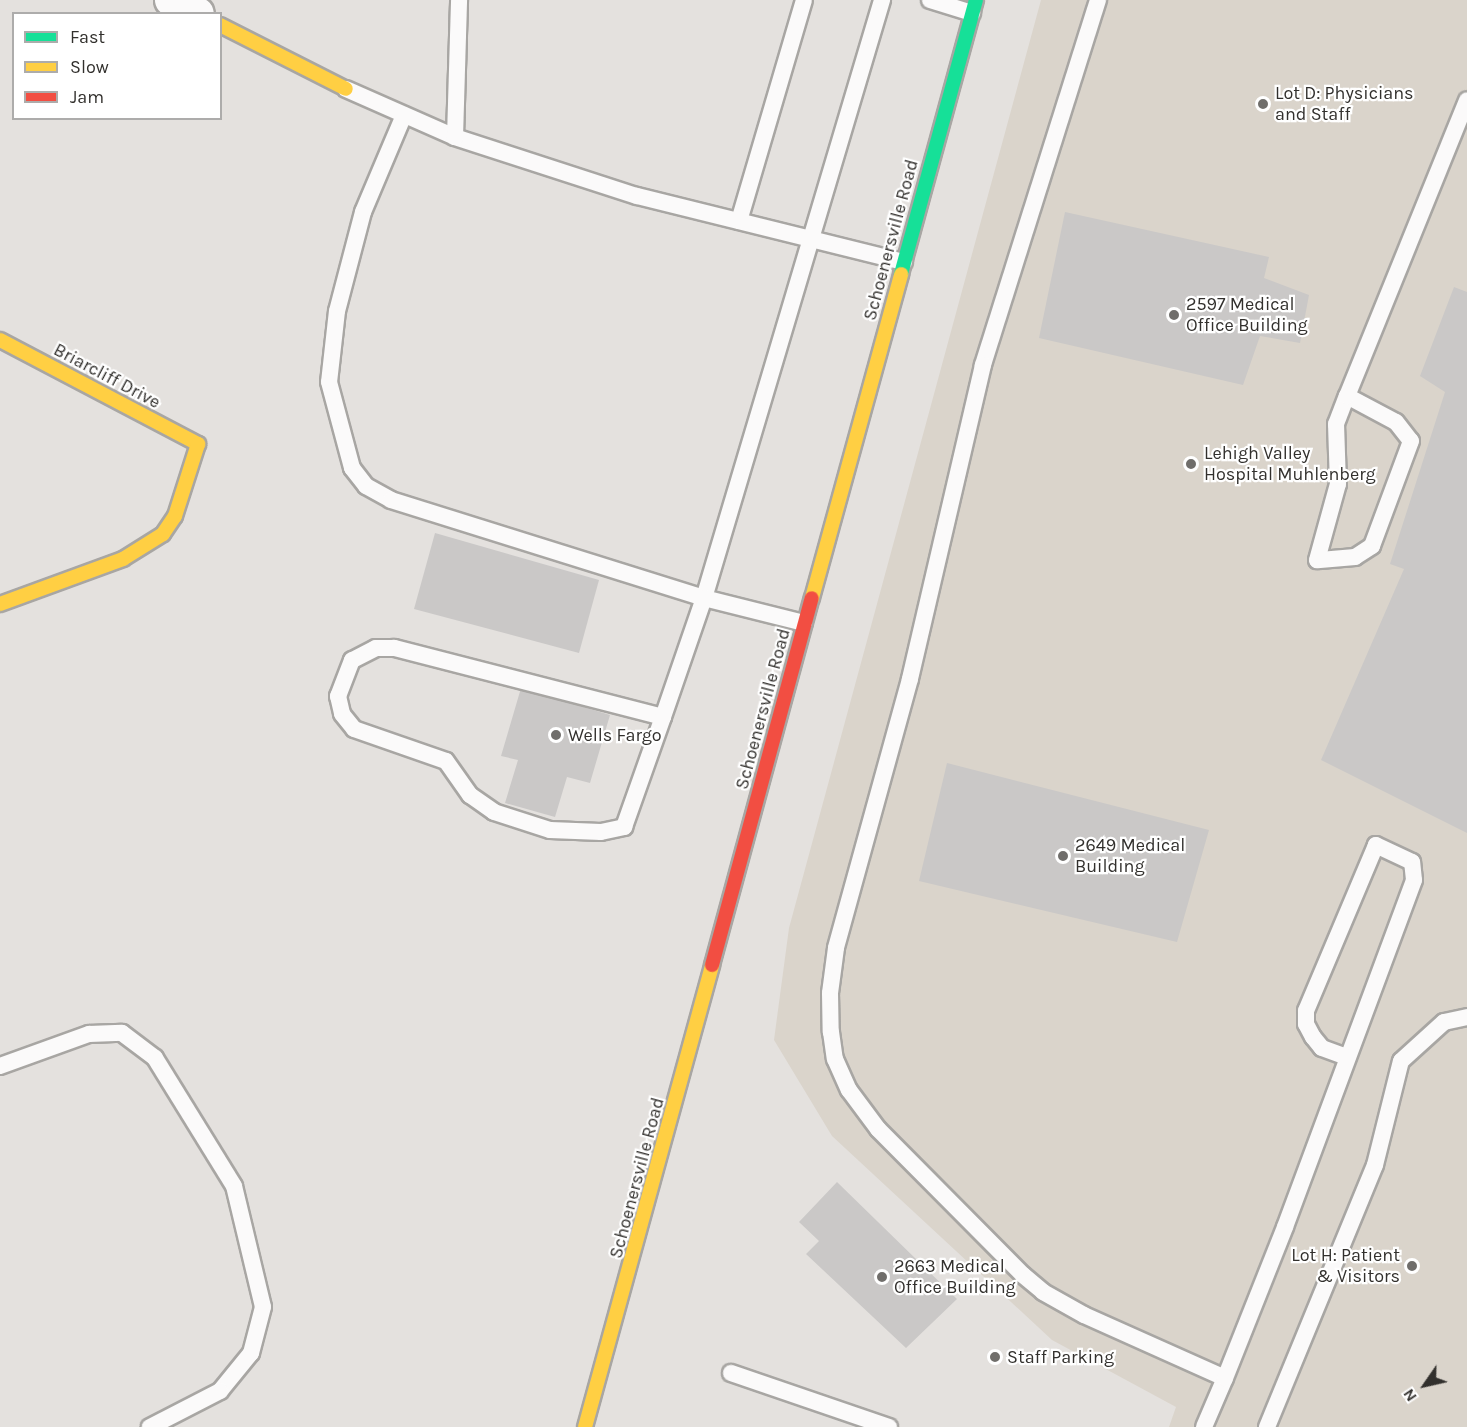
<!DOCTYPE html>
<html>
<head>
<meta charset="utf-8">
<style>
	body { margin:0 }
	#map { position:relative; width:1467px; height:1427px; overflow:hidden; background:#e4e1de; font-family:Karla,sans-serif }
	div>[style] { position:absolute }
	.built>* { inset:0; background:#dad4cb }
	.building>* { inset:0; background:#cac8c7 }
	.roads { filter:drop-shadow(2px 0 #a8a6a3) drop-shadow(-2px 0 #a8a6a3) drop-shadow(0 2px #a8a6a3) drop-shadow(0 -2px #a8a6a3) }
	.lane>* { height:16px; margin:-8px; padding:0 8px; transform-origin:8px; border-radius:8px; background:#fbfafa }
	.street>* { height:32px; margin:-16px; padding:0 16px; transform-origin:16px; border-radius:16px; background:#fbfafa }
	.fast>* { height:14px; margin:-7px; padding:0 7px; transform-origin:7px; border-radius:7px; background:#16e098 }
	.slow>* { height:14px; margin:-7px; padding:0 7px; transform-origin:7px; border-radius:7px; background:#ffcf43 }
	.jam>* { height:14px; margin:-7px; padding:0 7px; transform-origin:7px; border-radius:7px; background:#f24e42 }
	.dots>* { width:16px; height:16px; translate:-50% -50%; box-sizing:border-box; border:3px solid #fff; border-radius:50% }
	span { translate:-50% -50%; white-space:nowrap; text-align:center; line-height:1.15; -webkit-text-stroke:4.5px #fff; paint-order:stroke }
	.poi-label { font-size:18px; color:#32302d }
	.left { translate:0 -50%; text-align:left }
	.right { translate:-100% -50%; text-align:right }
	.street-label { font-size:18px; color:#32302d }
	.legend { position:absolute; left:12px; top:12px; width:210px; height:108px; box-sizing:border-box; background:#fff; border:2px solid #adacab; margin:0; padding:8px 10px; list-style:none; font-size:18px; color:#32302d }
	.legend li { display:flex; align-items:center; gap:12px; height:30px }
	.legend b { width:30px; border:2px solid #adacab }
	.north { position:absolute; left:1395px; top:1355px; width:60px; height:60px; -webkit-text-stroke:4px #fff; paint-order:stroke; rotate:236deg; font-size:16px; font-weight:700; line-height:24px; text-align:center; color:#32302d }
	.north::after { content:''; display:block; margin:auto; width:21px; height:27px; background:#32302d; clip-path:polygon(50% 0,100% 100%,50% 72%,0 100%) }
</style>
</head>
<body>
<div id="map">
	<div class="built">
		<div style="clip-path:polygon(1041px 0,1467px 0,1467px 1427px,1169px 1427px,1176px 1407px,1052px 1340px,832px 1136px,774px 1040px,789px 928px)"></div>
	</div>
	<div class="building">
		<div style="clip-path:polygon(1065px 212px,1269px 257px,1264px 278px,1309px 295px,1300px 343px,1260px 336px,1243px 385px,1039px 338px)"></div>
		<div style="clip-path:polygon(1454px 287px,1467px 292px,1467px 833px,1321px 760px,1404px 569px,1390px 564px,1445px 392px,1420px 376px)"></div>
		<div style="clip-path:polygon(435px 533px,599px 580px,579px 653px,414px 609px)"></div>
		<div style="clip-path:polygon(521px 688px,610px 715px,590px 783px,567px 777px,555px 817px,505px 803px,518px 760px,501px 756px)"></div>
		<div style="clip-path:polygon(947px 763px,1209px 830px,1177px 942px,919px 881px)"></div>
		<div style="clip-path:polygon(837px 1182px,957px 1299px,906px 1348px,806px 1254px,819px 1241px,799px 1222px)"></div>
	</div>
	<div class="roads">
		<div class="lane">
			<div style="left:930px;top:0;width:44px;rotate:17.2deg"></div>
			<div style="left:1098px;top:0;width:383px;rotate:107.5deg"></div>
			<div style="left:983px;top:365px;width:322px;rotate:103.1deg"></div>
			<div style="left:910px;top:679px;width:279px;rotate:105.4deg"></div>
			<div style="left:836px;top:948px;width:45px;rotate:97.6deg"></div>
			<div style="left:830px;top:993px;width:39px;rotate:89deg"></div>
			<div style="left:831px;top:1032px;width:27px;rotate:82deg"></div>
			<div style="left:835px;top:1059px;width:34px;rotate:66deg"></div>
			<div style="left:849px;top:1090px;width:49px;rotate:53.4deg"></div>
			<div style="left:878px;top:1129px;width:206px;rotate:45.2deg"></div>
			<div style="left:1023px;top:1275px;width:26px;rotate:40deg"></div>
			<div style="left:1043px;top:1292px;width:47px;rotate:29.3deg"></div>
			<div style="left:1084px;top:1315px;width:154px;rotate:24.1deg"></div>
			<div style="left:1225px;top:1378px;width:53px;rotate:113.2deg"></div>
			<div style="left:346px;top:89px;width:119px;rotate:23.8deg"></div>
			<div style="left:455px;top:137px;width:191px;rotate:18deg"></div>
			<div style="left:637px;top:196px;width:275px;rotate:13.9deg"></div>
			<div style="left:404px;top:115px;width:105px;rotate:112.9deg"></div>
			<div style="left:363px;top:212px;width:102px;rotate:104.7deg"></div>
			<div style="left:337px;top:311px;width:71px;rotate:96.4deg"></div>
			<div style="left:329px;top:382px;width:89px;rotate:75deg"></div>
			<div style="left:352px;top:468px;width:23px;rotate:52deg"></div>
			<div style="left:366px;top:486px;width:29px;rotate:29deg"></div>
			<div style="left:391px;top:500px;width:328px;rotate:17.4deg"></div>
			<div style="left:704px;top:598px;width:624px;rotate:-73.42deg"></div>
			<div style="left:455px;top:137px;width:137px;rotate:-88.3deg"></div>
			<div style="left:739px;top:221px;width:230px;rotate:-73.6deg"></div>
			<div style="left:1347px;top:396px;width:55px;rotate:28deg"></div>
			<div style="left:1396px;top:422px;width:24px;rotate:52deg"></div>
			<div style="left:1411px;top:441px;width:112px;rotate:110.4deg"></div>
			<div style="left:1372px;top:546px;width:20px;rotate:147deg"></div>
			<div style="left:1355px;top:557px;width:38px;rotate:175deg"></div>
			<div style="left:1317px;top:560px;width:79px;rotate:-74.6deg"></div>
			<div style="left:1338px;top:484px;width:60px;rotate:-91.9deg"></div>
			<div style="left:1336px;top:424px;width:30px;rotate:-69deg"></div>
			<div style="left:1347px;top:396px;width:319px;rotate:-67.9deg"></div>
			<div style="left:663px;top:717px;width:278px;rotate:-165.6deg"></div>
			<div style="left:394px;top:648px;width:18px;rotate:180deg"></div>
			<div style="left:376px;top:648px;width:27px;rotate:153deg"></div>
			<div style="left:352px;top:660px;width:39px;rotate:111deg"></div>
			<div style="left:338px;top:696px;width:18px;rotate:77deg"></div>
			<div style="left:342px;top:714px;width:19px;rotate:51deg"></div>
			<div style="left:354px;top:729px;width:97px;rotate:19.2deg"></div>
			<div style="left:446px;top:761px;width:42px;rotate:54.8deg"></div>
			<div style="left:470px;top:795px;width:29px;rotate:35deg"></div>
			<div style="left:494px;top:812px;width:59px;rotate:17.8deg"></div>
			<div style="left:550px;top:830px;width:51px;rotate:2.2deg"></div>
			<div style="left:601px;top:832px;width:24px;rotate:-12deg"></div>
			<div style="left:624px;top:827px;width:117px;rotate:-70.5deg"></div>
			<div style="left:663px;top:717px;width:126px;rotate:-71deg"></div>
			<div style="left:704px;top:598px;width:103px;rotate:14deg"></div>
			<div style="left:0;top:1066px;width:95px;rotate:-19.8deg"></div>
			<div style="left:89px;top:1034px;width:33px;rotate:-2deg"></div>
			<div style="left:122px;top:1033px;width:41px;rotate:37.1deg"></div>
			<div style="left:155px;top:1058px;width:150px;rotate:58.3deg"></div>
			<div style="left:234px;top:1186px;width:124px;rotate:76.5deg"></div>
			<div style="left:263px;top:1307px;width:48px;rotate:104.6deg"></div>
			<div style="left:251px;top:1353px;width:49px;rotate:129.2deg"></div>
			<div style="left:220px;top:1391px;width:79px;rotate:152.8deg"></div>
			<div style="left:731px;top:1373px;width:167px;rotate:18.9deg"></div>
			<div style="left:1225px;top:1378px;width:162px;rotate:-68.3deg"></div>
			<div style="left:1285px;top:1227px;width:370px;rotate:-69.6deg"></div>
			<div style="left:1414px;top:880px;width:18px;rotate:-96deg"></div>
			<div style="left:1412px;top:862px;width:40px;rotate:-155deg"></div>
			<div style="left:1376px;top:845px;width:180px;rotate:112.9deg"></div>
			<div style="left:1306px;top:1011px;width:13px;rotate:90deg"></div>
			<div style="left:1306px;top:1024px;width:15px;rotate:62deg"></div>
			<div style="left:1313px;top:1037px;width:14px;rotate:51deg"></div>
			<div style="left:1322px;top:1048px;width:27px;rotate:20deg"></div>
			<div style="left:1267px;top:1427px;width:283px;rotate:-67.6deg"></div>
			<div style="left:1375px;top:1165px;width:107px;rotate:-76deg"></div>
			<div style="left:1401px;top:1061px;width:58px;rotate:-42.2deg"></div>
			<div style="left:1444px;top:1022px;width:24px;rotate:-12deg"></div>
		</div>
		<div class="street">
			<div style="left:171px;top:0;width:30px;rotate:27deg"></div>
		</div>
		<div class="fast">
			<div style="left:901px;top:274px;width:284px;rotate:-74.7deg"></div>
		</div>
		<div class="slow">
			<div style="left:220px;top:25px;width:141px;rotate:26.9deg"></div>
			<div style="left:0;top:340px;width:224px;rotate:27.7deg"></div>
			<div style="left:198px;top:444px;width:76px;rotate:107.7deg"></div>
			<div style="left:175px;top:516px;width:22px;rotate:124deg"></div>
			<div style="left:163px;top:534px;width:47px;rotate:148deg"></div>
			<div style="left:123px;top:559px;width:131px;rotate:159.9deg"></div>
			<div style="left:812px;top:598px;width:336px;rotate:-74.6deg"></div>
			<div style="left:585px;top:1427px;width:479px;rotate:-74.6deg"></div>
		</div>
		<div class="jam">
			<div style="left:712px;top:965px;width:380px;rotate:-74.8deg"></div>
		</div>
	</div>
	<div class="dots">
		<div style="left:1263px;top:104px;background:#706e6b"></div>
		<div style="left:1174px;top:315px;background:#706e6b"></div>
		<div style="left:1191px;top:464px;background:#706e6b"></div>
		<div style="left:556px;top:735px;background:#706e6b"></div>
		<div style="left:1063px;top:856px;background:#706e6b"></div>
		<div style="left:1412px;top:1266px;background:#706e6b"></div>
		<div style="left:882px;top:1277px;background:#706e6b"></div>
		<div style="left:995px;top:1357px;background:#706e6b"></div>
	</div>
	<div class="poi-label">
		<span class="left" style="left:1275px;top:104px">Lot D: Physicians<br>and Staff</span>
		<span class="left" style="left:1186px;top:315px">2597 Medical<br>Office Building</span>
		<span class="left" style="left:1204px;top:464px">Lehigh Valley<br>Hospital Muhlenberg</span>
		<span class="left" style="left:568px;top:735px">Wells Fargo</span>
		<span class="left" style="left:1075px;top:856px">2649 Medical<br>Building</span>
		<span class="right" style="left:1400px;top:1266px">Lot H: Patient<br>&amp; Visitors</span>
		<span class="left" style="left:894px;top:1277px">2663 Medical<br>Office Building</span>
		<span class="left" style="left:1007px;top:1357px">Staff Parking</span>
	</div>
	<div class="street-label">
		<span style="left:891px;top:240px;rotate:-75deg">Schoenersville Road</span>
		<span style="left:107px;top:376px;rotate:28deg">Briarcliff Drive</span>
		<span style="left:763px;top:709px;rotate:-75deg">Schoenersville Road</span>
		<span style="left:637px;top:1178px;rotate:-75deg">Schoenersville Road</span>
	</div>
	<ul class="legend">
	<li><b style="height:8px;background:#16e098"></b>Fast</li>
	<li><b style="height:8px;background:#ffcf43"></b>Slow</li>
	<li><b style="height:8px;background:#f24e42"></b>Jam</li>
	</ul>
	<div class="north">N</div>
</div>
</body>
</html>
